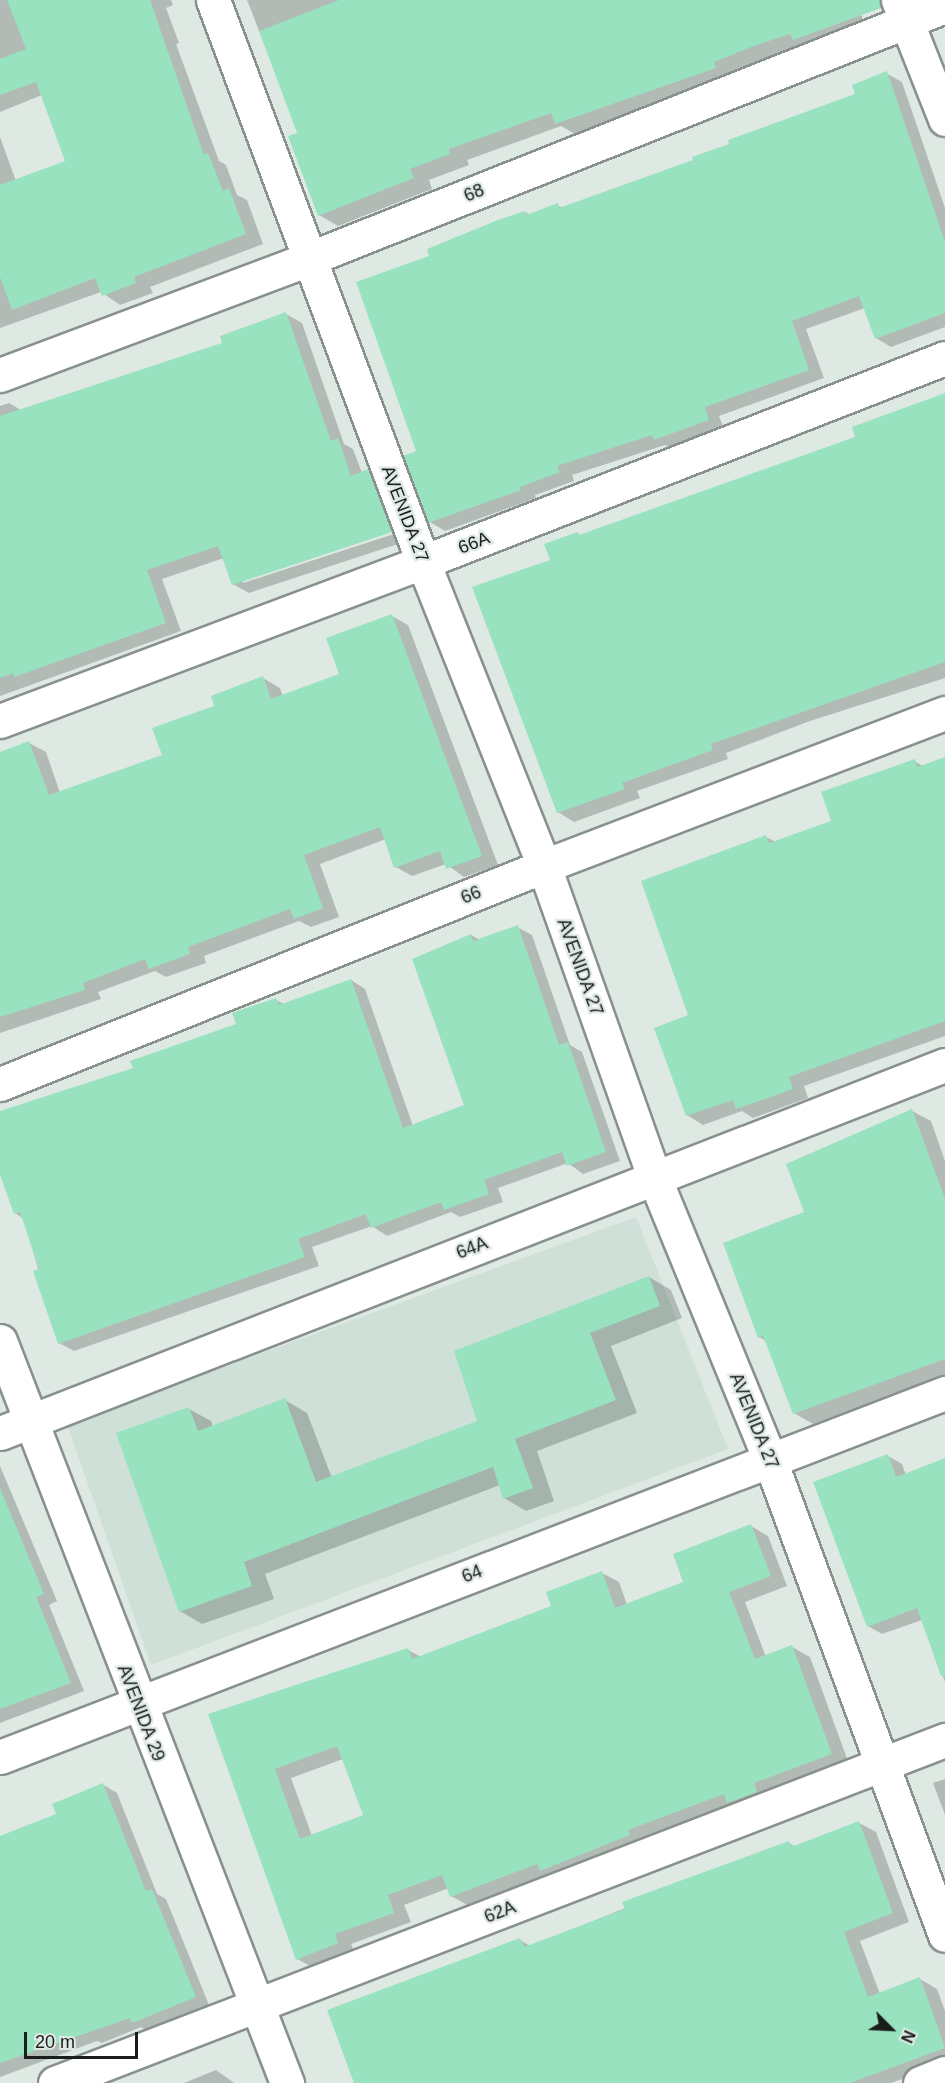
<!DOCTYPE html>
<html>
<head>
<meta charset="utf-8">
<style>
	body { margin:0 }
	#map { position:relative; width:945px; height:2083px; overflow:hidden; background:#dfe9e4; font-family:Helvetica,sans-serif }
	div>[style] { position:absolute }
	.built>* { inset:0; background:#cee0d7 }
	.shadow>* { inset:0; background:#0003 }
	.building>* { inset:0; background:#98e2bf }
	.roads { filter:drop-shadow(2px 0 #88918c) drop-shadow(-2px 0 #88918c) drop-shadow(0 2px #88918c) drop-shadow(0 -2px #88918c) }
	.minor>* { height:33px; margin:-16.5px; padding:0 16.5px; transform-origin:16.5px; border-radius:16.5px; background:#fff }
	.tertiary>* { height:33px; margin:-16.5px; padding:0 16.5px; transform-origin:16.5px; border-radius:16.5px; background:#fff }
	span { translate:-50% -50%; white-space:nowrap; text-align:center; line-height:1.15; -webkit-text-stroke:4.5px #dfe9e4; paint-order:stroke }
	.street-label { font-size:18px; color:#191d1b }
	.north { position:absolute; left:861px; top:1999px; width:60px; height:60px; -webkit-text-stroke:4px #dfe9e4; paint-order:stroke; rotate:114deg; font-size:16px; font-weight:700; line-height:24px; text-align:center; color:#191d1b }
	.north::after { content:''; display:block; margin:auto; width:21px; height:27px; background:#191d1b; clip-path:polygon(50% 0,100% 100%,50% 72%,0 100%) }
	.scale { position:absolute; left:24px; top:2032px; width:114px; height:27px; box-sizing:border-box; border:3px solid #191d1b; border-top:0; padding-left:8px; font-size:18px; line-height:21px; white-space:nowrap; color:#191d1b; -webkit-text-stroke:4px #dfe9e4; paint-order:stroke }
</style>
</head>
<body>
<div id="map">
	<div class="built">
		<div style="clip-path:polygon(636px 1217px,728px 1449px,151px 1665px,67px 1424px)"></div>
	</div>
	<div class="shadow">
		<div style="clip-path:polygon(0 0,171px 0,173px 5px,166px 8px,179px 43px,176px 44px,219px 161px,226px 165px,237px 195px,247px 200px,263px 244px,150px 287px,153px 293px,120px 305px,101px 292px,0 328px,0 137px,16px 181px,67px 162px,42px 95px,0 112px)"></div>
		<div style="clip-path:polygon(247px 0,856px 0,867px 31px,575px 134px,561px 126px,467px 160px,469px 165px,429px 180px,432px 189px,338px 226px,319px 215px,299px 133px)"></div>
		<div style="clip-path:polygon(886px 73px,902px 82px,945px 208px,945px 327px,891px 347px,876px 338px,865px 308px,806px 329px,824px 378px,719px 416px,724px 429px,671px 448px,665px 445px,572px 475px,574px 481px,535px 495px,536px 498px,445px 531px,430px 522px,418px 452px,431px 257px,525px 212px,530px 215px,557px 205px,563px 208px,695px 161px,857px 95px)"></div>
		<div style="clip-path:polygon(evenodd,286px 314px,302px 323px,344px 444px,353px 449px,362px 473px,368px 471px,384px 480px,407px 541px,249px 593px,233px 584px,224px 558px,162px 579px,181px 631px,0 696px,0 406px,9px 403px,21px 410px,224px 344px,286px 314px,399px 529px,400px 532px,243px 583px,243px 580px,399px 529px)"></div>
		<div style="clip-path:polygon(945px 395px,945px 678px,810px 721px,726px 753px,728px 759px,637px 791px,640px 798px,574px 822px,558px 812px,551px 560px,578px 534px,582px 536px,857px 437px)"></div>
		<div style="clip-path:polygon(392px 616px,408px 625px,498px 865px,464px 877px,446px 864px,412px 876px,396px 867px,386px 839px,320px 864px,339px 917px,311px 927px,299px 921px,204px 956px,206px 963px,166px 977px,155px 971px,98px 992px,101px 999px,0 1033px,0 755px,29px 743px,46px 752px,60px 793px,164px 756px,216px 706px,263px 678px,280px 688px,283px 696px,341px 675px)"></div>
		<div style="clip-path:polygon(945px 758px,945px 1036px,804px 1086px,808px 1098px,753px 1118px,742px 1111px,703px 1125px,687px 1115px,690px 1016px,766px 837px,776px 842px,833px 822px,914px 761px,923px 766px)"></div>
		<div style="clip-path:polygon(517px 927px,532px 935px,570px 1045px,582px 1052px,620px 1161px,583px 1174px,568px 1163px,498px 1188px,503px 1202px,460px 1217px,451px 1212px,387px 1236px,372px 1226px,312px 1247px,319px 1266px,74px 1351px,59px 1343px,24px 1219px,15px 1213px,0 1171px,0 1114px,135px 1069px,238px 1024px,276px 1000px,284px 1004px,351px 980px,365px 989px,413px 1126px,465px 1106px,471px 935px,480px 940px)"></div>
		<div style="clip-path:polygon(912px 1111px,931px 1121px,945px 1161px,945px 1374px,813px 1424px,794px 1413px,766px 1341px,759px 1337px,806px 1213px)"></div>
		<div style="clip-path:polygon(649px 1277px,671px 1290px,682px 1318px,611px 1346px,637px 1413px,537px 1451px,554px 1501px,526px 1511px,504px 1498px,500px 1485px,265px 1574px,274px 1599px,202px 1624px,180px 1611px,189px 1409px,211px 1421px,213px 1427px,285px 1400px,307px 1413px,332px 1478px,479px 1422px)"></div>
		<div style="clip-path:polygon(888px 1456px,902px 1464px,906px 1475px,945px 1460px,945px 1682px,922px 1620px,882px 1634px,868px 1626px)"></div>
		<div style="clip-path:polygon(0 1466px,57px 1601px,49px 1605px,84px 1691px,0 1723px)"></div>
		<div style="clip-path:polygon(evenodd,751px 1526px,768px 1536px,787px 1586px,745px 1602px,766px 1657px,792px 1647px,810px 1657px,849px 1764px,469px 1906px,451px 1896px,449px 1888px,404px 1905px,411px 1922px,351px 1944px,355px 1953px,314px 1968px,297px 1959px,209px 1715px,408px 1650px,421px 1657px,553px 1607px,602px 1573px,619px 1582px,627px 1605px,685px 1583px,751px 1526px,343px 1759px,365px 1816px,312px 1836px,291px 1778px,343px 1759px)"></div>
		<div style="clip-path:polygon(945px 1779px,945px 1815px,933px 1783px)"></div>
		<div style="clip-path:polygon(102px 1784px,117px 1793px,157px 1894px,166px 1899px,209px 2005px,148px 2031px,141px 2027px,102px 2043px,97px 2041px,0 2077px,0 1838px,58px 1814px)"></div>
		<div style="clip-path:polygon(859px 1823px,876px 1832px,909px 1922px,860px 1941px,880px 1994px,920px 1979px,937px 1989px,945px 2011px,945px 2063px,891px 2083px,358px 2083px,520px 1940px,530px 1946px,789px 1843px,796px 1847px)"></div>
		<div style="clip-path:polygon(216px 2070px,234px 2083px,184px 2083px)"></div>
	</div>
	<div class="building">
		<div style="clip-path:polygon(7px 0,150px 0,204px 155px,208px 153px,223px 191px,229px 188px,246px 234px,134px 277px,136px 283px,102px 296px,95px 278px,12px 310px,0 277px,0 185px,65px 161px,36px 82px,0 95px,0 59px,26px 49px)"></div>
		<div style="clip-path:polygon(339px 0,880px 0,881px 8px,793px 40px,790px 34px,751px 47px,714px 62px,716px 68px,555px 124px,551px 113px,449px 149px,450px 154px,410px 169px,414px 178px,318px 216px,288px 136px,297px 133px,259px 31px)"></div>
		<div style="clip-path:polygon(887px 71px,945px 242px,945px 313px,875px 339px,859px 296px,792px 321px,809px 370px,705px 407px,709px 420px,654px 440px,652px 435px,557px 466px,560px 472px,520px 487px,521px 490px,428px 523px,403px 456px,416px 451px,356px 282px,429px 256px,427px 249px,498px 220px,525px 211px,526px 215px,558px 203px,559px 208px,693px 160px,692px 157px,729px 144px,728px 140px,855px 94px,852px 85px)"></div>
		<div style="clip-path:polygon(286px 312px,331px 441px,338px 438px,351px 476px,368px 469px,392px 532px,232px 585px,218px 546px,147px 570px,166px 623px,14px 677px,13px 673px,0 678px,0 416px,222px 343px,220px 336px)"></div>
		<div style="clip-path:polygon(945px 393px,945px 662px,711px 744px,713px 750px,622px 783px,625px 789px,557px 813px,472px 587px,550px 560px,544px 544px,578px 532px,579px 535px,855px 437px,852px 427px)"></div>
		<div style="clip-path:polygon(392px 614px,482px 856px,446px 869px,440px 851px,394px 868px,380px 827px,304px 855px,323px 908px,294px 919px,290px 909px,188px 947px,190px 954px,149px 969px,145px 959px,83px 983px,85px 990px,0 1017px,0 752px,29px 741px,49px 795px,162px 755px,152px 728px,214px 706px,211px 696px,263px 676px,271px 699px,339px 674px,326px 638px)"></div>
		<div style="clip-path:polygon(945px 757px,945px 1021px,789px 1077px,793px 1089px,736px 1109px,733px 1100px,686px 1116px,654px 1028px,688px 1015px,641px 881px,766px 835px,769px 843px,831px 821px,821px 792px,915px 759px,917px 767px)"></div>
		<div style="clip-path:polygon(518px 925px,559px 1045px,568px 1042px,606px 1152px,567px 1166px,562px 1152px,484px 1180px,489px 1194px,444px 1210px,441px 1202px,371px 1228px,366px 1214px,298px 1239px,305px 1257px,58px 1344px,33px 1271px,39px 1269px,20px 1212px,14px 1214px,0 1175px,0 1111px,133px 1068px,130px 1061px,236px 1024px,232px 1013px,276px 998px,279px 1005px,351px 979px,403px 1128px,464px 1105px,412px 959px,471px 934px,473px 941px)"></div>
		<div style="clip-path:polygon(912px 1109px,945px 1199px,945px 1359px,793px 1414px,763px 1336px,758px 1338px,723px 1243px,804px 1212px,786px 1164px)"></div>
		<div style="clip-path:polygon(649px 1276px,660px 1306px,590px 1333px,616px 1400px,515px 1439px,533px 1488px,503px 1499px,493px 1467px,244px 1562px,252px 1586px,179px 1612px,116px 1433px,189px 1407px,198px 1431px,285px 1398px,316px 1482px,477px 1421px,454px 1351px)"></div>
		<div style="clip-path:polygon(888px 1454px,896px 1477px,945px 1458px,945px 1676px,941px 1676px,917px 1608px,867px 1627px,813px 1482px)"></div>
		<div style="clip-path:polygon(0 1488px,44px 1594px,36px 1597px,71px 1683px,0 1709px)"></div>
		<div style="clip-path:polygon(evenodd,751px 1524px,771px 1576px,729px 1592px,755px 1659px,792px 1645px,832px 1754px,754px 1783px,757px 1792px,727px 1803px,724px 1794px,628px 1830px,630px 1835px,540px 1871px,537px 1864px,450px 1897px,442px 1875px,388px 1895px,394px 1913px,335px 1934px,338px 1943px,296px 1960px,208px 1714px,408px 1648px,412px 1659px,551px 1606px,546px 1592px,602px 1571px,615px 1608px,683px 1582px,673px 1554px,751px 1524px,337px 1746px,363px 1815px,300px 1839px,275px 1769px,337px 1746px)"></div>
		<div style="clip-path:polygon(103px 1783px,146px 1891px,152px 1889px,196px 1997px,132px 2023px,130px 2018px,0 2063px,0 1836px,56px 1814px,52px 1804px)"></div>
		<div style="clip-path:polygon(859px 1821px,893px 1913px,844px 1932px,868px 1997px,920px 1977px,945px 2048px,850px 2083px,354px 2083px,327px 2010px,520px 1938px,524px 1947px,625px 1909px,622px 1902px,789px 1841px,791px 1847px)"></div>
	</div>
	<div class="roads">
		<div class="minor">
			<div style="left:213px;top:0;width:600px;rotate:69.51deg"></div>
			<div style="left:423px;top:562px;width:327px;rotate:68.3deg"></div>
			<div style="left:544px;top:866px;width:330px;rotate:70.5deg"></div>
			<div style="left:654px;top:1177px;width:306px;rotate:67.7deg"></div>
			<div style="left:770px;top:1460px;width:506px;rotate:69.78deg"></div>
			<div style="left:898px;top:0;width:128px;rotate:68.4deg"></div>
			<div style="left:0;top:375px;width:329px;rotate:-20.6deg"></div>
			<div style="left:308px;top:259px;width:685px;rotate:-21.66deg"></div>
			<div style="left:0;top:721px;width:452px;rotate:-20.6deg"></div>
			<div style="left:423px;top:562px;width:560px;rotate:-21.35deg"></div>
			<div style="left:0;top:1084px;width:586px;rotate:-21.84deg"></div>
			<div style="left:544px;top:866px;width:429px;rotate:-20.9deg"></div>
			<div style="left:0;top:1433px;width:1014px;rotate:-21.28deg"></div>
			<div style="left:0;top:1757px;width:1013px;rotate:-21.07deg"></div>
			<div style="left:55px;top:2083px;width:954px;rotate:-21.08deg"></div>
			<div style="left:920px;top:2083px;width:27px;rotate:-22deg"></div>
		</div>
		<div class="tertiary">
			<div style="left:0;top:1341px;width:796px;rotate:68.85deg"></div>
		</div>
	</div>
	<div class="street-label">
		<span style="left:474px;top:193px;rotate:-22deg">68</span>
		<span style="left:405px;top:514px;rotate:69deg">AVENIDA 27</span>
		<span style="left:474px;top:543px;rotate:-21deg">66A</span>
		<span style="left:471px;top:895px;rotate:-22deg">66</span>
		<span style="left:580px;top:967px;rotate:70deg">AVENIDA 27</span>
		<span style="left:472px;top:1248px;rotate:-21deg">64A</span>
		<span style="left:754px;top:1421px;rotate:68deg">AVENIDA 27</span>
		<span style="left:472px;top:1574px;rotate:-21deg">64</span>
		<span style="left:141px;top:1713px;rotate:69deg">AVENIDA 29</span>
		<span style="left:500px;top:1912px;rotate:-21deg">62A</span>
	</div>
	<div class="north">N</div>
	<div class="scale">20 m</div>
</div>
</body>
</html>
